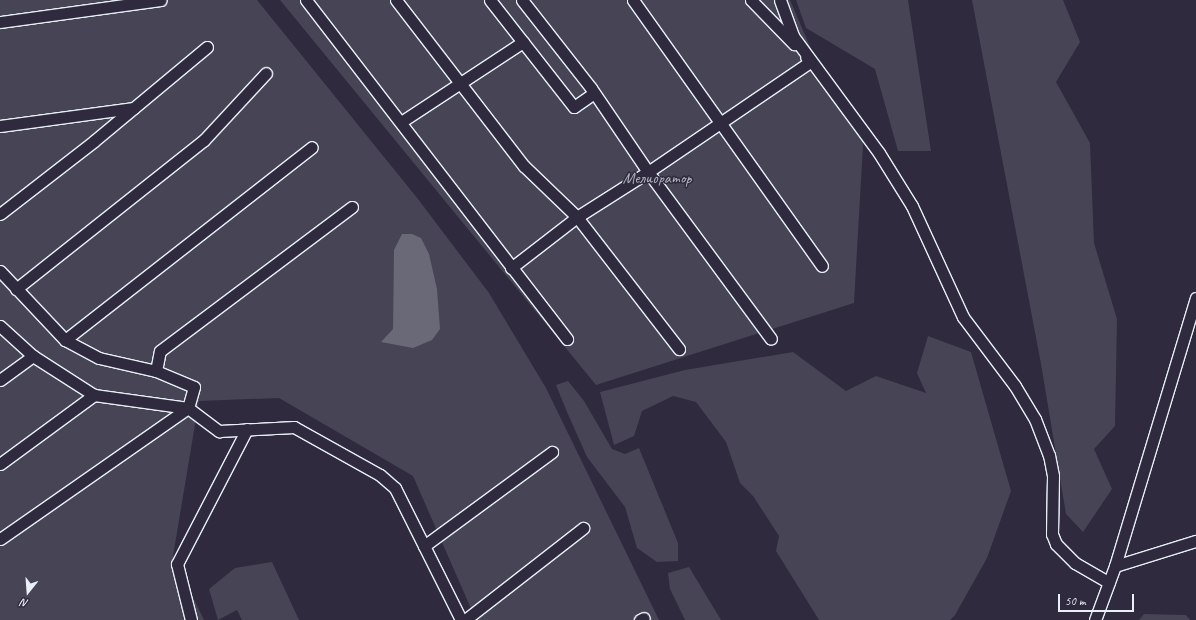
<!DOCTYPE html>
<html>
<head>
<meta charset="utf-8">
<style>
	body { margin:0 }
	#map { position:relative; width:1196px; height:620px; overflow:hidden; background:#2f2a3d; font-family:Caveat,sans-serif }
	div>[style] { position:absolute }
	.green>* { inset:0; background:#464455 }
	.water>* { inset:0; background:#696978 }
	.roads { filter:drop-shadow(1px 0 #e8f1f8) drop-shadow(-1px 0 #e8f1f8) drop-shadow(0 1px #e8f1f8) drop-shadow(0 -1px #e8f1f8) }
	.minor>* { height:11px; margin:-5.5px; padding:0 5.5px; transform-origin:5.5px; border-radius:5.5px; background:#2f2a3d }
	span { translate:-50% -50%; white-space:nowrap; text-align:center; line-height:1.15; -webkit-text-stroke:3px #2f2a3d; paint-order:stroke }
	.park-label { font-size:16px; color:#afb4bf }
	.north { position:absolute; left:8px; top:572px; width:40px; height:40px; -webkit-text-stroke:3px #2f2a3d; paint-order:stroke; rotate:197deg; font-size:11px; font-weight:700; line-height:16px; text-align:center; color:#e8f1f8 }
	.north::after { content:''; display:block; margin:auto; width:14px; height:18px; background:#e8f1f8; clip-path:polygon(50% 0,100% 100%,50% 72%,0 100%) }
	.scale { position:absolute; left:1058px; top:594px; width:76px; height:18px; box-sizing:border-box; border:2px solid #e8f1f8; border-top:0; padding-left:5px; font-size:12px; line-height:14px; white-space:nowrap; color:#e8f1f8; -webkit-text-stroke:3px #2f2a3d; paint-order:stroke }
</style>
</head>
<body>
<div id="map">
	<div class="green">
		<div style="clip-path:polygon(0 0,257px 0,418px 199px,489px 293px,546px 388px,659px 620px,476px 620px,413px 476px,279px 398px,199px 401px,173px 556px,204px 620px,0 620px)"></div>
		<div style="clip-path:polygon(280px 0,790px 0,814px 56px,864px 128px,854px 303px,596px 385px)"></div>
		<div style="clip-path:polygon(796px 0,908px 0,931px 151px,898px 151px,875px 69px,806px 28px)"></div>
		<div style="clip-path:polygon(972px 0,1063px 0,1080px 42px,1056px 82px,1090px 143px,1094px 243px,1117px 319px,1115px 426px,1094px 449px,1112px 489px,1083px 532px,1066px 514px,1041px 364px)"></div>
		<div style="clip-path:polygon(928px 336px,971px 352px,1011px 491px,987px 558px,955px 615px,950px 620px,819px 620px,776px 551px,779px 536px,753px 496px,740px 483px,726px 442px,696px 402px,673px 396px,642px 411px,634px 436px,614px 445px,600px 392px,685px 370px,793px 352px,846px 391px,876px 376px,926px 393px,917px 373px)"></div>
		<div style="clip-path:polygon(568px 381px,584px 401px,612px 449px,625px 454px,639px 448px,678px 543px,678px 561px,657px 562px,637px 548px,625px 507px,587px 457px,567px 412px,556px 385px)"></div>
		<div style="clip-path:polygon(272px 562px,299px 620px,242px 620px,237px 610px,218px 620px,209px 589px,235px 568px)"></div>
		<div style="clip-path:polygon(689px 567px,721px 620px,685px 620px,670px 589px,668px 573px)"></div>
		<div style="clip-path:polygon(1144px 614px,1186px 615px,1190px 620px,1139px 620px)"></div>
	</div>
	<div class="water">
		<div style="clip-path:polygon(402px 234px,412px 234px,421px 238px,429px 254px,437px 289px,440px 329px,432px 340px,413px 348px,381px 342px,393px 329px,394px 250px)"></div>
	</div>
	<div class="roads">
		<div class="minor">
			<div style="left:306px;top:0;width:428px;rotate:52.4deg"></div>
			<div style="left:396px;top:0;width:210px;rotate:52.4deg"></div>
			<div style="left:524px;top:166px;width:74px;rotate:43.9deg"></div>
			<div style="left:577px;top:217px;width:167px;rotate:52.3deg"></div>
			<div style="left:490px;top:0;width:136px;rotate:51.9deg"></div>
			<div style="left:574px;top:107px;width:24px;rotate:-35deg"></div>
			<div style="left:522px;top:0;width:112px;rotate:51.9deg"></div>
			<div style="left:591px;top:88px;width:102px;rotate:55.8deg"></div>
			<div style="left:648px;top:172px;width:207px;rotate:53.6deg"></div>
			<div style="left:633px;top:0;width:326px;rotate:54.6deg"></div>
			<div style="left:751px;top:0;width:62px;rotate:45.7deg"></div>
			<div style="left:780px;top:0;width:38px;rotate:70deg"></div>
			<div style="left:793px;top:36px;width:145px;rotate:53.7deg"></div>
			<div style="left:879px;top:153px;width:62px;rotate:58.1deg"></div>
			<div style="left:912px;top:206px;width:122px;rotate:65.3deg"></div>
			<div style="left:963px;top:317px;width:86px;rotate:53deg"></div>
			<div style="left:1015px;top:386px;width:39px;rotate:59deg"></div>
			<div style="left:1035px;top:419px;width:39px;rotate:69deg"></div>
			<div style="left:1049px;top:455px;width:21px;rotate:79deg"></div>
			<div style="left:1053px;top:476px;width:58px;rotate:91deg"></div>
			<div style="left:1052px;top:534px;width:11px;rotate:68deg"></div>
			<div style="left:1056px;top:544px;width:27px;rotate:45deg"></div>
			<div style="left:1075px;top:563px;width:39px;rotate:30deg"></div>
			<div style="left:0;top:22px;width:162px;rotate:-7.8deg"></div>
			<div style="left:401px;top:122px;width:146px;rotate:-33.3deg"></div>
			<div style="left:0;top:126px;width:135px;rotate:-7.7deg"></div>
			<div style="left:0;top:214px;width:119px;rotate:-37.8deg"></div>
			<div style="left:94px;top:141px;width:147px;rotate:-39.8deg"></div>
			<div style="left:511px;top:268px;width:83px;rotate:-37.7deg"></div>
			<div style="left:577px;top:217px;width:84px;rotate:-32.4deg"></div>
			<div style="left:648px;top:172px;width:196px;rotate:-34.2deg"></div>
			<div style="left:810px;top:62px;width:6px;rotate:-129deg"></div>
			<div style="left:0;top:271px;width:95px;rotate:46.7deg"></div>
			<div style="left:65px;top:340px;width:38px;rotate:28deg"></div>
			<div style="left:99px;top:358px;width:58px;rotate:12.8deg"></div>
			<div style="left:156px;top:371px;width:41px;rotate:22.8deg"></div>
			<div style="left:194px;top:387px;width:22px;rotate:106deg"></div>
			<div style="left:188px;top:408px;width:229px;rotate:145.1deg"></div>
			<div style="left:16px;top:289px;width:240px;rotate:-38.4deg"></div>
			<div style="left:204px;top:140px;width:91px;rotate:-47.2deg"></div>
			<div style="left:0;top:326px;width:45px;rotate:42.3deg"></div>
			<div style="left:65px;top:340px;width:313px;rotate:-38deg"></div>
			<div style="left:156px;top:371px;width:20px;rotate:-79deg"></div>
			<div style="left:160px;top:351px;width:240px;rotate:-36.9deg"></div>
			<div style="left:0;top:380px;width:41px;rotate:-36deg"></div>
			<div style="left:33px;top:356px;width:72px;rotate:32.6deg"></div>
			<div style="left:0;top:464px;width:117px;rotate:-36.3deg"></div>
			<div style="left:94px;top:395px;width:95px;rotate:7.9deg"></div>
			<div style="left:188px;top:408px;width:39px;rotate:37deg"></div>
			<div style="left:219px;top:431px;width:75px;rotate:-3.1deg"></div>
			<div style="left:294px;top:427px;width:98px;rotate:29.2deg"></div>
			<div style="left:380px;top:475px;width:20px;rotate:41deg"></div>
			<div style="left:395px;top:488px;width:148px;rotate:63.4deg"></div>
			<div style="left:424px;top:546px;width:159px;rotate:-36.3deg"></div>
			<div style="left:1115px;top:566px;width:85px;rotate:-17.2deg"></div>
			<div style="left:191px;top:620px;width:58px;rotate:-104deg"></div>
			<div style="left:177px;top:564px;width:152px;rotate:-62.6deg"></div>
			<div style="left:465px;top:620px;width:150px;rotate:-37.9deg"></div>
			<div style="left:640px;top:620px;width:4px;rotate:-27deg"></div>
			<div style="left:1095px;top:620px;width:58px;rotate:-69.7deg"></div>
			<div style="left:1115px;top:566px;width:280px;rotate:-73.2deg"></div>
		</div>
	</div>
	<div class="park-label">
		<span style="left:657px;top:178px">Мелиоратор</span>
	</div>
	<div class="north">N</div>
	<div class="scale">50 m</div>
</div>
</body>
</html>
